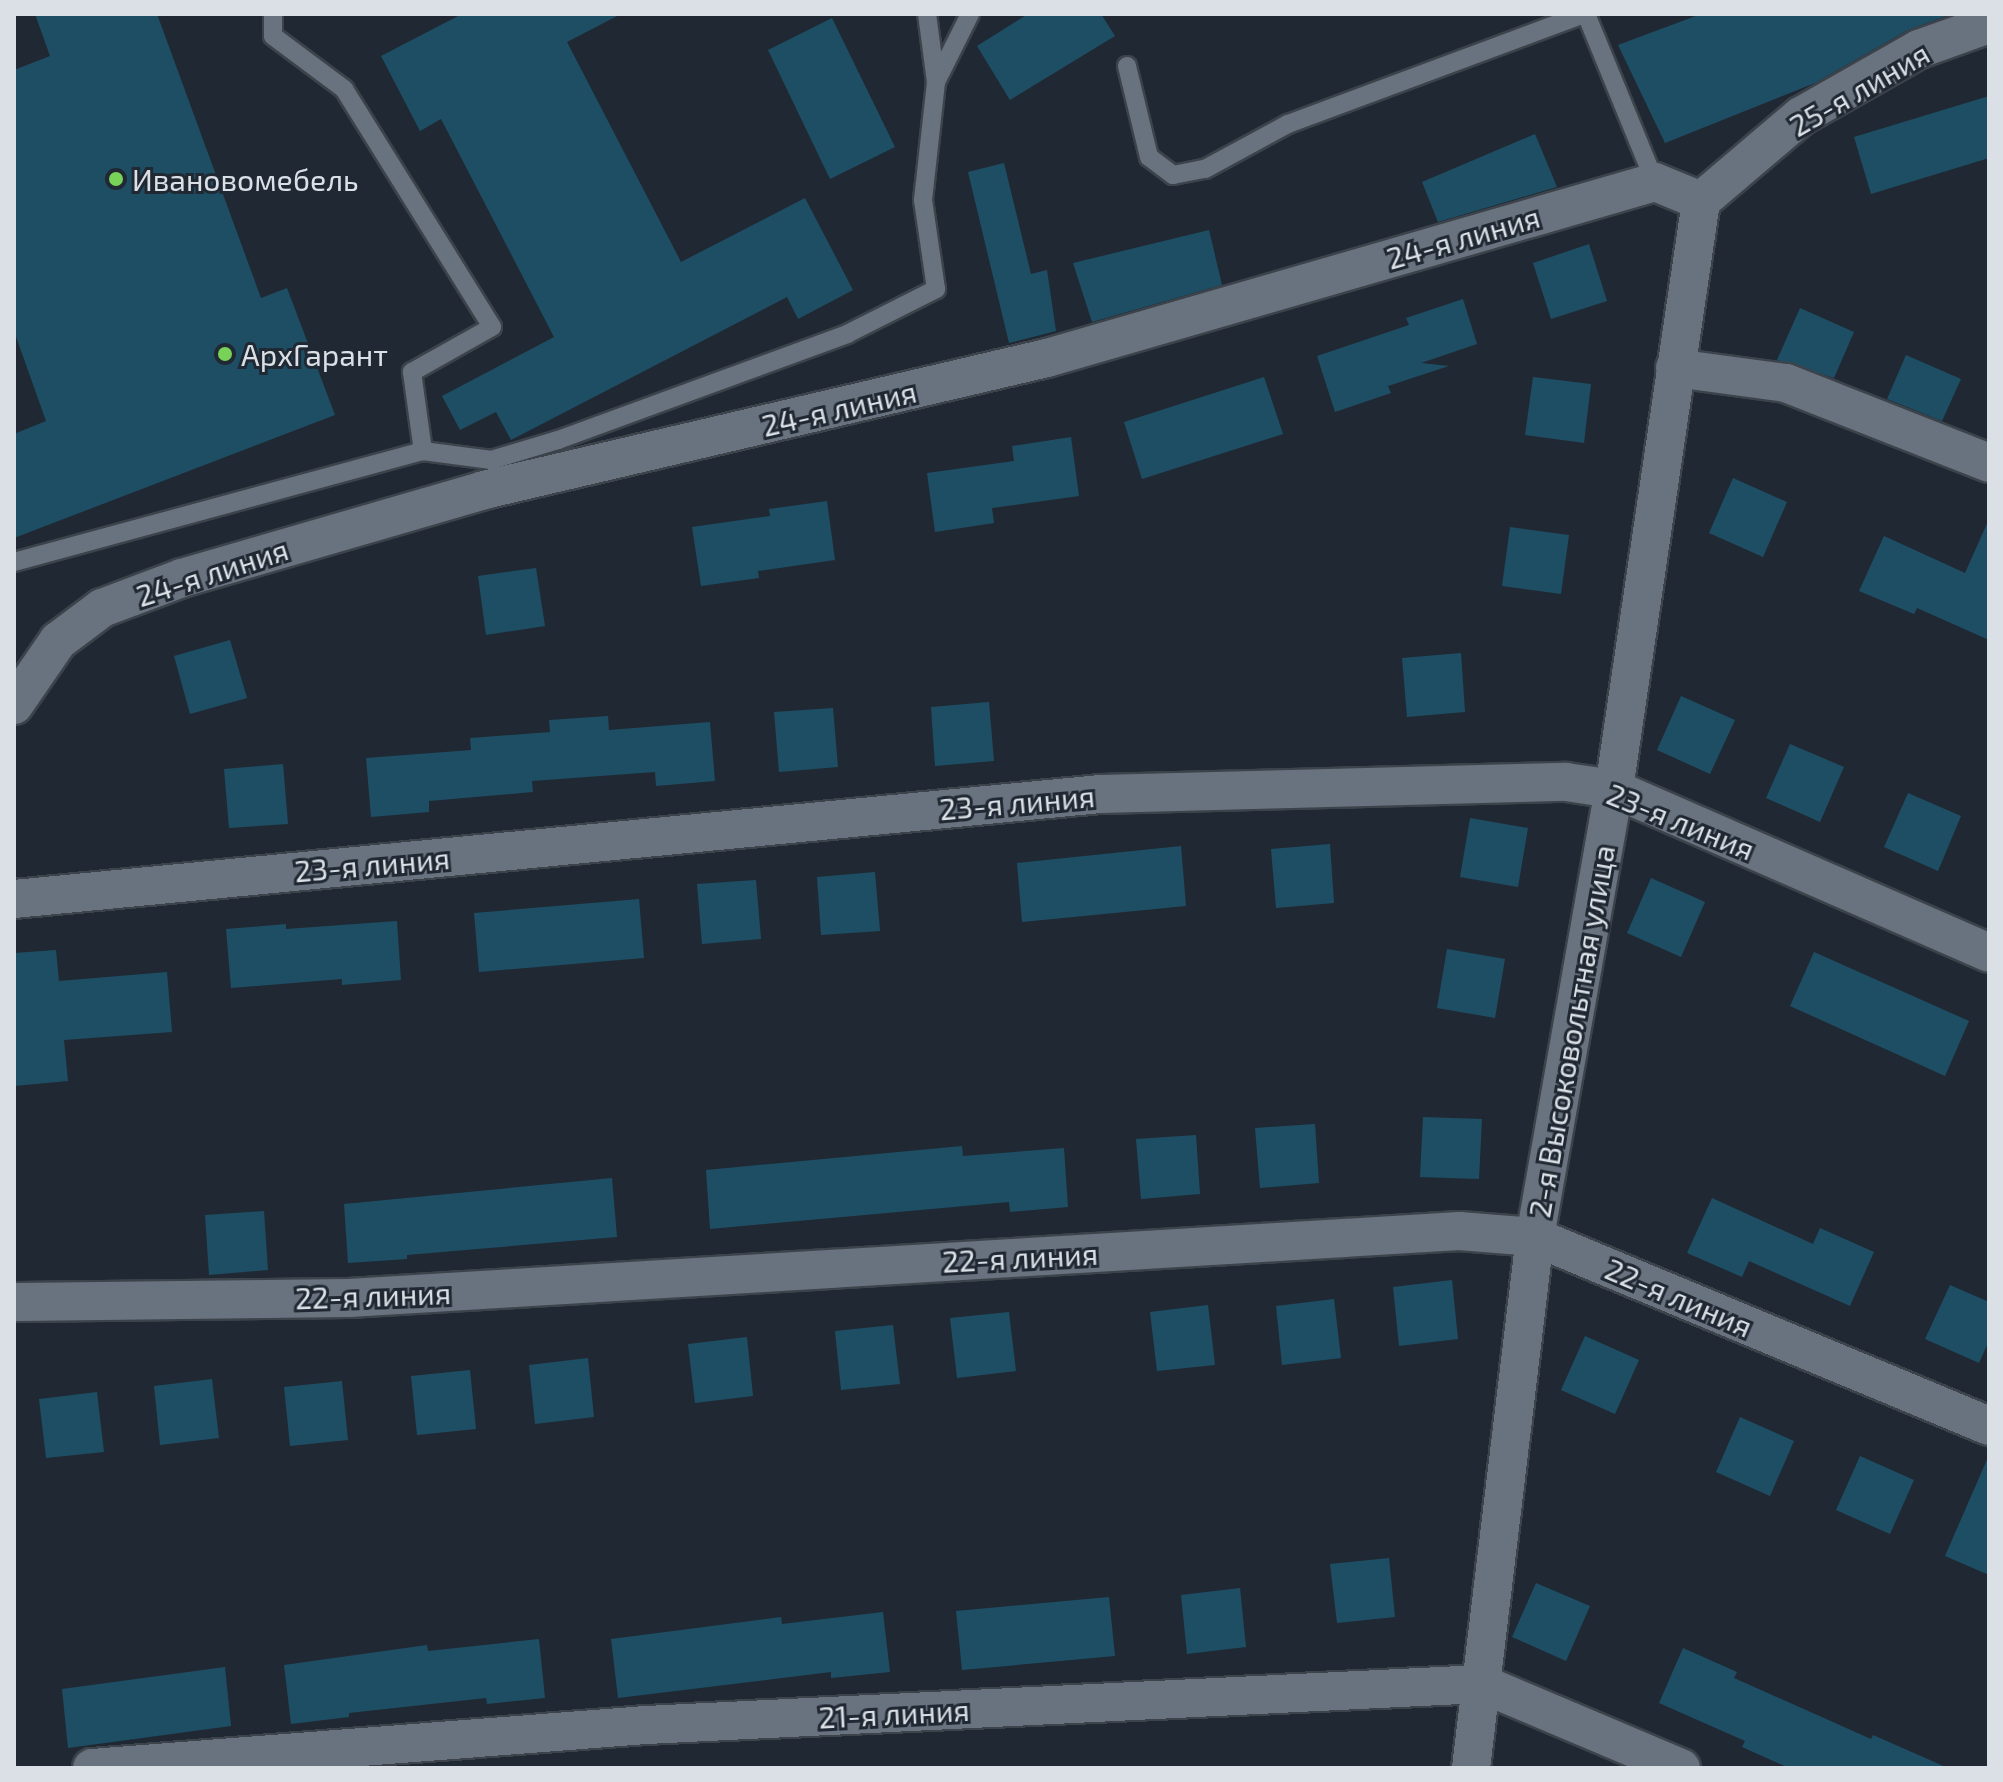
<!DOCTYPE html>
<html>
<head>
<meta charset="utf-8">
<style>
	body { margin:0 }
	#map { position:relative; width:2003px; height:1782px; overflow:hidden; background:#202933; font-family:"Exo 2",sans-serif }
	div>[style] { position:absolute }
	.building>* { inset:0; background:#1e4e64 }
	.roads { filter:drop-shadow(2px 0 #3c434b) drop-shadow(-2px 0 #3c434b) drop-shadow(0 2px #3c434b) drop-shadow(0 -2px #3c434b) }
	.lane>* { height:18px; margin:-9px; padding:0 9px; transform-origin:9px; border-radius:9px; background:#69737f }
	.street>* { height:38px; margin:-19px; padding:0 19px; transform-origin:19px; border-radius:19px; background:#69737f }
	.dots>* { width:22px; height:22px; translate:-50% -50%; box-sizing:border-box; border:4px solid #202933; border-radius:50% }
	span { translate:-50% -50%; white-space:nowrap; text-align:center; line-height:1.15; -webkit-text-stroke:6px #202933; paint-order:stroke }
	.street-label { font-size:30px; color:#dae0e6 }
	.poi-label { font-size:30px; color:#dae0e6 }
	.left { translate:0 -50%; text-align:left }
	.frame { position:absolute; inset:0; border:16px solid #dae0e6; pointer-events:none }
</style>
</head>
<body>
<div id="map">
	<div class="building">
		<div style="clip-path:polygon(35px 14px,157px 14px,261px 298px,287px 288px,335px 415px,14px 538px,14px 434px,46px 421px,14px 331px,14px 70px,50px 56px)"></div>
		<div style="clip-path:polygon(462px 14px,621px 14px,567px 42px,681px 262px,805px 198px,853px 290px,798px 319px,787px 297px,511px 440px,496px 412px,460px 430px,442px 396px,554px 337px,441px 119px,420px 131px,381px 56px)"></div>
		<div style="clip-path:polygon(1028px 14px,1101px 14px,1115px 36px,1010px 100px,977px 46px)"></div>
		<div style="clip-path:polygon(1701px 14px,1952px 14px,1908px 30px,1815px 83px,1665px 143px,1618px 45px)"></div>
		<div style="clip-path:polygon(832px 18px,895px 147px,830px 179px,768px 50px)"></div>
		<div style="clip-path:polygon(1989px 96px,1989px 158px,1871px 194px,1854px 137px)"></div>
		<div style="clip-path:polygon(1535px 134px,1557px 187px,1438px 222px,1422px 182px)"></div>
		<div style="clip-path:polygon(1004px 163px,1031px 274px,1047px 270px,1056px 331px,1009px 343px,968px 172px)"></div>
		<div style="clip-path:polygon(1209px 230px,1222px 285px,1092px 322px,1073px 263px)"></div>
		<div style="clip-path:polygon(1589px 244px,1607px 301px,1551px 319px,1533px 263px)"></div>
		<div style="clip-path:polygon(1463px 299px,1477px 344px,1421px 363px,1449px 366px,1388px 386px,1391px 393px,1335px 412px,1317px 356px,1409px 325px,1406px 318px)"></div>
		<div style="clip-path:polygon(1800px 308px,1854px 332px,1834px 378px,1777px 360px)"></div>
		<div style="clip-path:polygon(1906px 355px,1961px 379px,1942px 421px,1887px 399px)"></div>
		<div style="clip-path:polygon(1264px 377px,1283px 434px,1142px 479px,1124px 422px)"></div>
		<div style="clip-path:polygon(1533px 377px,1591px 384px,1584px 443px,1525px 435px)"></div>
		<div style="clip-path:polygon(1071px 437px,1079px 496px,992px 508px,994px 523px,935px 532px,927px 473px,1014px 461px,1012px 446px)"></div>
		<div style="clip-path:polygon(1733px 478px,1787px 502px,1763px 557px,1709px 533px)"></div>
		<div style="clip-path:polygon(827px 501px,835px 560px,758px 571px,759px 578px,701px 586px,692px 527px,770px 516px,769px 509px)"></div>
		<div style="clip-path:polygon(1989px 519px,1989px 640px,1917px 608px,1914px 614px,1859px 591px,1884px 536px,1965px 573px)"></div>
		<div style="clip-path:polygon(1510px 527px,1569px 535px,1561px 594px,1502px 586px)"></div>
		<div style="clip-path:polygon(536px 568px,545px 626px,486px 635px,478px 576px)"></div>
		<div style="clip-path:polygon(230px 640px,247px 698px,190px 714px,174px 656px)"></div>
		<div style="clip-path:polygon(1461px 653px,1465px 712px,1407px 717px,1402px 658px)"></div>
		<div style="clip-path:polygon(1681px 696px,1735px 720px,1710px 774px,1657px 750px)"></div>
		<div style="clip-path:polygon(989px 702px,994px 761px,935px 766px,931px 707px)"></div>
		<div style="clip-path:polygon(833px 708px,838px 767px,779px 772px,774px 712px)"></div>
		<div style="clip-path:polygon(608px 716px,609px 730px,710px 722px,715px 781px,656px 786px,655px 772px,532px 781px,533px 792px,429px 801px,429px 812px,371px 817px,366px 758px,471px 750px,470px 738px,550px 732px,549px 720px)"></div>
		<div style="clip-path:polygon(1790px 744px,1844px 767px,1820px 822px,1766px 798px)"></div>
		<div style="clip-path:polygon(283px 764px,288px 824px,229px 828px,224px 769px)"></div>
		<div style="clip-path:polygon(1908px 793px,1961px 816px,1938px 871px,1884px 847px)"></div>
		<div style="clip-path:polygon(1470px 818px,1528px 828px,1518px 887px,1460px 877px)"></div>
		<div style="clip-path:polygon(1330px 844px,1334px 903px,1276px 908px,1271px 849px)"></div>
		<div style="clip-path:polygon(1181px 846px,1186px 906px,1022px 922px,1017px 863px)"></div>
		<div style="clip-path:polygon(875px 872px,880px 931px,821px 935px,817px 877px)"></div>
		<div style="clip-path:polygon(1651px 878px,1705px 902px,1681px 957px,1627px 933px)"></div>
		<div style="clip-path:polygon(756px 880px,761px 939px,702px 944px,697px 884px)"></div>
		<div style="clip-path:polygon(639px 899px,644px 958px,479px 972px,474px 913px)"></div>
		<div style="clip-path:polygon(397px 921px,401px 980px,342px 985px,342px 979px,231px 988px,226px 929px,286px 924px,286px 929px)"></div>
		<div style="clip-path:polygon(1447px 949px,1505px 959px,1495px 1018px,1437px 1008px)"></div>
		<div style="clip-path:polygon(56px 950px,59px 981px,167px 972px,172px 1032px,64px 1040px,68px 1081px,14px 1086px,14px 953px)"></div>
		<div style="clip-path:polygon(1814px 952px,1969px 1021px,1945px 1076px,1790px 1006px)"></div>
		<div style="clip-path:polygon(1423px 1117px,1482px 1119px,1479px 1179px,1420px 1177px)"></div>
		<div style="clip-path:polygon(1315px 1124px,1319px 1183px,1260px 1188px,1255px 1128px)"></div>
		<div style="clip-path:polygon(1196px 1135px,1200px 1194px,1141px 1199px,1136px 1139px)"></div>
		<div style="clip-path:polygon(962px 1146px,963px 1156px,1064px 1148px,1068px 1207px,1010px 1212px,1009px 1202px,710px 1229px,706px 1170px)"></div>
		<div style="clip-path:polygon(612px 1178px,617px 1237px,407px 1255px,407px 1259px,348px 1263px,344px 1204px)"></div>
		<div style="clip-path:polygon(1712px 1198px,1813px 1244px,1820px 1228px,1874px 1252px,1850px 1306px,1749px 1261px,1742px 1277px,1687px 1253px)"></div>
		<div style="clip-path:polygon(264px 1211px,268px 1270px,209px 1275px,205px 1215px)"></div>
		<div style="clip-path:polygon(1452px 1280px,1458px 1339px,1399px 1346px,1393px 1287px)"></div>
		<div style="clip-path:polygon(1950px 1285px,1989px 1302px,1989px 1341px,1979px 1363px,1925px 1339px)"></div>
		<div style="clip-path:polygon(1334px 1299px,1341px 1358px,1282px 1365px,1276px 1306px)"></div>
		<div style="clip-path:polygon(1208px 1305px,1215px 1365px,1157px 1371px,1150px 1312px)"></div>
		<div style="clip-path:polygon(1009px 1312px,1016px 1371px,957px 1378px,950px 1318px)"></div>
		<div style="clip-path:polygon(893px 1325px,900px 1384px,841px 1390px,835px 1331px)"></div>
		<div style="clip-path:polygon(1585px 1336px,1639px 1360px,1615px 1414px,1561px 1390px)"></div>
		<div style="clip-path:polygon(747px 1337px,753px 1396px,695px 1403px,688px 1344px)"></div>
		<div style="clip-path:polygon(588px 1358px,594px 1417px,535px 1424px,529px 1365px)"></div>
		<div style="clip-path:polygon(470px 1370px,476px 1429px,417px 1435px,411px 1376px)"></div>
		<div style="clip-path:polygon(212px 1379px,219px 1438px,160px 1445px,154px 1386px)"></div>
		<div style="clip-path:polygon(342px 1381px,348px 1440px,290px 1446px,284px 1387px)"></div>
		<div style="clip-path:polygon(97px 1392px,104px 1452px,46px 1458px,39px 1399px)"></div>
		<div style="clip-path:polygon(1740px 1417px,1794px 1441px,1770px 1496px,1716px 1472px)"></div>
		<div style="clip-path:polygon(1989px 1455px,1989px 1575px,1945px 1556px)"></div>
		<div style="clip-path:polygon(1860px 1456px,1914px 1480px,1890px 1534px,1836px 1510px)"></div>
		<div style="clip-path:polygon(1389px 1558px,1395px 1617px,1337px 1623px,1330px 1564px)"></div>
		<div style="clip-path:polygon(1536px 1583px,1590px 1606px,1566px 1661px,1512px 1637px)"></div>
		<div style="clip-path:polygon(1240px 1588px,1246px 1647px,1187px 1654px,1181px 1595px)"></div>
		<div style="clip-path:polygon(1109px 1597px,1115px 1656px,962px 1670px,956px 1611px)"></div>
		<div style="clip-path:polygon(883px 1612px,890px 1672px,831px 1678px,831px 1672px,618px 1698px,611px 1639px,781px 1617px,782px 1624px)"></div>
		<div style="clip-path:polygon(539px 1639px,545px 1698px,487px 1704px,486px 1698px,349px 1713px,349px 1717px,291px 1724px,284px 1665px,427px 1645px,428px 1651px)"></div>
		<div style="clip-path:polygon(1683px 1648px,1737px 1672px,1734px 1678px,1871px 1739px,1873px 1735px,1948px 1768px,1789px 1768px,1742px 1747px,1745px 1741px,1659px 1703px)"></div>
		<div style="clip-path:polygon(225px 1667px,231px 1726px,68px 1748px,62px 1689px)"></div>
	</div>
	<div class="roads">
		<div class="lane">
			<div style="left:273px;top:14px;width:22px;rotate:90deg"></div>
			<div style="left:273px;top:36px;width:89px;rotate:36.7deg"></div>
			<div style="left:344px;top:89px;width:280px;rotate:58.1deg"></div>
			<div style="left:492px;top:327px;width:92px;rotate:150.6deg"></div>
			<div style="left:412px;top:372px;width:80px;rotate:82.1deg"></div>
			<div style="left:1586px;top:14px;width:182px;rotate:67.7deg"></div>
			<div style="left:1127px;top:66px;width:94px;rotate:76.4deg"></div>
			<div style="left:1149px;top:157px;width:30px;rotate:37deg"></div>
			<div style="left:1173px;top:175px;width:33px;rotate:-11deg"></div>
			<div style="left:1205px;top:169px;width:94px;rotate:-28.5deg"></div>
			<div style="left:1288px;top:124px;width:316px;rotate:-20.4deg"></div>
			<div style="left:936px;top:82px;width:76px;rotate:-63.4deg"></div>
			<div style="left:14px;top:562px;width:424px;rotate:-15.2deg"></div>
			<div style="left:423px;top:451px;width:69px;rotate:7.5deg"></div>
			<div style="left:491px;top:460px;width:70px;rotate:-16.6deg"></div>
			<div style="left:558px;top:440px;width:308px;rotate:-20.1deg"></div>
			<div style="left:847px;top:334px;width:100px;rotate:-26.8deg"></div>
			<div style="left:936px;top:289px;width:90px;rotate:-98.3deg"></div>
			<div style="left:923px;top:200px;width:119px;rotate:-83.7deg"></div>
			<div style="left:936px;top:82px;width:69px;rotate:-97.5deg"></div>
		</div>
		<div class="street">
			<div style="left:1701px;top:201px;width:131px;rotate:-40.4deg"></div>
			<div style="left:1801px;top:116px;width:136px;rotate:-29.6deg"></div>
			<div style="left:1919px;top:49px;width:74px;rotate:-19.7deg"></div>
			<div style="left:1675px;top:368px;width:112px;rotate:7.7deg"></div>
			<div style="left:1786px;top:383px;width:218px;rotate:21.5deg"></div>
			<div style="left:14px;top:705px;width:78px;rotate:-55.5deg"></div>
			<div style="left:58px;top:641px;width:55px;rotate:-36.9deg"></div>
			<div style="left:102px;top:608px;width:85px;rotate:-20.6deg"></div>
			<div style="left:182px;top:578px;width:315px;rotate:-16.2deg"></div>
			<div style="left:484px;top:490px;width:578px;rotate:-13.2deg"></div>
			<div style="left:1047px;top:358px;width:633px;rotate:-16.14deg"></div>
			<div style="left:1655px;top:182px;width:50px;rotate:22.4deg"></div>
			<div style="left:14px;top:899px;width:1092px;rotate:-5.52deg"></div>
			<div style="left:1101px;top:794px;width:465px;rotate:-1.5deg"></div>
			<div style="left:1566px;top:782px;width:49px;rotate:8.3deg"></div>
			<div style="left:1614px;top:789px;width:409px;rotate:23.6deg"></div>
			<div style="left:14px;top:1302px;width:335px;rotate:-0.7deg"></div>
			<div style="left:349px;top:1298px;width:1112px;rotate:-3.45deg"></div>
			<div style="left:1459px;top:1231px;width:76px;rotate:4.5deg"></div>
			<div style="left:1535px;top:1237px;width:492px;rotate:22.6deg"></div>
			<div style="left:92px;top:1768px;width:556px;rotate:-4.44deg"></div>
			<div style="left:646px;top:1725px;width:837px;rotate:-2.81deg"></div>
			<div style="left:1482px;top:1684px;width:216px;rotate:22.9deg"></div>
			<div style="left:1471px;top:1768px;width:535px;rotate:-83.13deg"></div>
			<div style="left:1535px;top:1237px;width:455px;rotate:-80deg"></div>
			<div style="left:1614px;top:789px;width:594px;rotate:-81.58deg"></div>
		</div>
	</div>
	<div class="dots">
		<div style="left:116px;top:179px;background:#78d258"></div>
		<div style="left:225px;top:354px;background:#78d258"></div>
	</div>
	<div class="street-label">
		<span style="left:1859px;top:89px;rotate:-30deg">25-я линия</span>
		<span style="left:1463px;top:237px;rotate:-16deg">24-я линия</span>
		<span style="left:839px;top:408px;rotate:-13deg">24-я линия</span>
		<span style="left:212px;top:572px;rotate:-18deg">24-я линия</span>
		<span style="left:1017px;top:802px;rotate:-5deg">23-я линия</span>
		<span style="left:1681px;top:821px;rotate:22deg">23-я линия</span>
		<span style="left:372px;top:864px;rotate:-5deg">23-я линия</span>
		<span style="left:1571px;top:1031px;rotate:-80deg">2-я Высоковольтная улица</span>
		<span style="left:1020px;top:1257px;rotate:-3deg">22-я линия</span>
		<span style="left:373px;top:1295px;rotate:-2deg">22-я линия</span>
		<span style="left:1679px;top:1297px;rotate:23deg">22-я линия</span>
		<span style="left:894px;top:1713px;rotate:-3deg">21-я линия</span>
	</div>
	<div class="poi-label">
		<span class="left" style="left:132px;top:179px">Ивановомебель</span>
		<span class="left" style="left:241px;top:354px">АрхГарант</span>
	</div>
	<div class="frame"></div>
</div>
</body>
</html>
